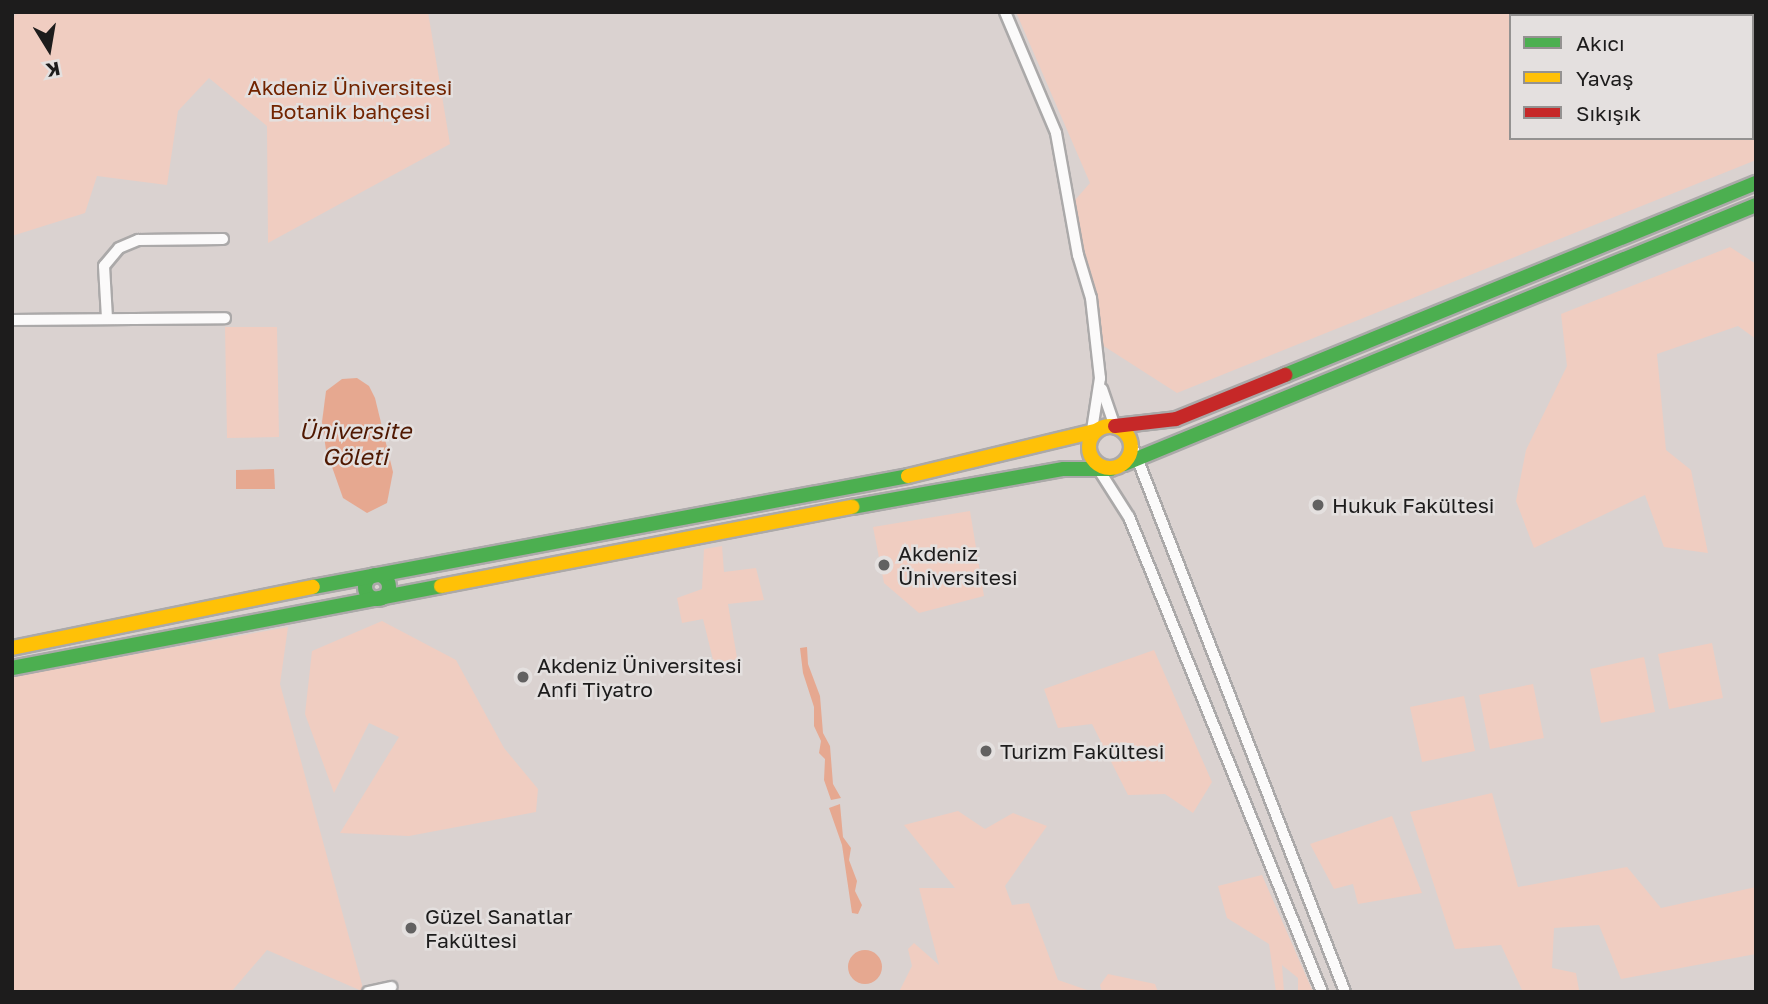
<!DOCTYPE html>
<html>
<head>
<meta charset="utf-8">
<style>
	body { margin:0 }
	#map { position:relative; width:1768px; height:1004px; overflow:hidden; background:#e3e1e0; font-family:"Golos Text",sans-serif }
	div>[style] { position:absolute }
	.built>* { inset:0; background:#dad2d0 }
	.green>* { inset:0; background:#f0cdc1 }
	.water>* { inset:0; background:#e6a890 }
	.round { border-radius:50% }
	.roads { filter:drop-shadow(2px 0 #aba9a9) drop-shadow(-2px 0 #aba9a9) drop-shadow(0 2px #aba9a9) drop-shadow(0 -2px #aba9a9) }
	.street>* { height:10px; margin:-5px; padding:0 5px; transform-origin:5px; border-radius:5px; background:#fbfafa }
	.fast>* { height:14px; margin:-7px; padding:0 7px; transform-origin:7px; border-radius:7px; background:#4caf50 }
	.fast>.ring { margin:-7px; padding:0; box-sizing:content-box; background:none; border:14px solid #4caf50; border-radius:50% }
	.slow>* { height:14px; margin:-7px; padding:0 7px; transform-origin:7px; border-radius:7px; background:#ffc107 }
	.slow>.ring { margin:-7px; padding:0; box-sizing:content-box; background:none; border:14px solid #ffc107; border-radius:50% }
	.jam>* { height:14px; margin:-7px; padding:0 7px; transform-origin:7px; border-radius:7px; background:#c62828 }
	.dots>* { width:19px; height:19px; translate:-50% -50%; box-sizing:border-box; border:4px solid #e4e0df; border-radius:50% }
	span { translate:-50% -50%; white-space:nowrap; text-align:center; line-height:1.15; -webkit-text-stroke:5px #e4e0df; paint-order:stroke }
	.park-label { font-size:21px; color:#722400 }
	.poi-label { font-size:21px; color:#1d1c1c }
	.left { translate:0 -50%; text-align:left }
	.water-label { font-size:23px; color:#4f1801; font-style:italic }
	.frame { position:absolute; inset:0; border:14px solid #1d1c1c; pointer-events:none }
	.legend { position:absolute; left:1509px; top:14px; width:245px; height:126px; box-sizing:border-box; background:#e4e0df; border:2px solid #949291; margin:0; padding:9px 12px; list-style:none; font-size:21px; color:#1d1c1c }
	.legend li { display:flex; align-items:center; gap:14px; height:35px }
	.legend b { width:35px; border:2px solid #949291 }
	.north { position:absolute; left:14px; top:14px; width:70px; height:70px; -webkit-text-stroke:5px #e4e0df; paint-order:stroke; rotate:169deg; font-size:19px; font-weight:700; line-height:28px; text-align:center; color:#1d1c1c }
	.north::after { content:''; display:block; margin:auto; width:24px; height:32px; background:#1d1c1c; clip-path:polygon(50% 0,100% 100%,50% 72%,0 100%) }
</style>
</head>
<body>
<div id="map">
	<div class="built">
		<div style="clip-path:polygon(evenodd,12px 12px,1756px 12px,1756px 992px,12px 992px,12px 12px,1511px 16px,1752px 16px,1752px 138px,1511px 138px,1511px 16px)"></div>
	</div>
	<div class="green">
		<div style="clip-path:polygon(17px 12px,428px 12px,450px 144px,268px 243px,267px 126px,209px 78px,178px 111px,167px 185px,97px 176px,85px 213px,12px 236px,12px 20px)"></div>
		<div style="clip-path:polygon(evenodd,1016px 12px,1756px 12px,1756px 160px,1177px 393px,1099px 343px,1068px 208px,1090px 183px,1016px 12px,1511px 16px,1752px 16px,1752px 138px,1511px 138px,1511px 16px)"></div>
		<div style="clip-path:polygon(1730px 247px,1756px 264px,1756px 339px,1738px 326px,1657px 354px,1666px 450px,1691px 470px,1708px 553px,1664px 547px,1645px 495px,1534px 548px,1516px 501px,1526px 450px,1567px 366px,1561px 314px)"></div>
		<div style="clip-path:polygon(225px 327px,277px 327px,279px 437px,227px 438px)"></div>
		<div style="clip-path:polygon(970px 511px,984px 596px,919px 613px,884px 583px,873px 527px)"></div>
		<div style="clip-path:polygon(722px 546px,724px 572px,756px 568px,764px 600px,728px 604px,737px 658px,716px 672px,703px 619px,682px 623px,677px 598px,702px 589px,704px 549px)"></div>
		<div style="clip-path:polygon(382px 621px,456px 660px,504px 748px,538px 789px,536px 812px,409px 836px,340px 833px,399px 737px,369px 723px,334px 793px,305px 714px,312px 651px)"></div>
		<div style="clip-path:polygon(288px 627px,280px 684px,364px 992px,267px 950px,231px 992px,12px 992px,12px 676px)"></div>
		<div style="clip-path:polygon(1712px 643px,1723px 698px,1669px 709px,1658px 654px)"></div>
		<div style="clip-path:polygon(1154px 650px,1212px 782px,1193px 813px,1165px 794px,1128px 795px,1092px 724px,1058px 728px,1044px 689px)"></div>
		<div style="clip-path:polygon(1644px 657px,1655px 712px,1601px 723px,1590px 669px)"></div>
		<div style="clip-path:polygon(1533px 684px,1544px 738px,1490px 749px,1479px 695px)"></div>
		<div style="clip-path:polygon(1464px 696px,1475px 751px,1422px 762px,1410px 707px)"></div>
		<div style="clip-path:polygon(1492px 793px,1518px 887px,1627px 867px,1661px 908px,1756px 887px,1756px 954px,1621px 979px,1599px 925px,1554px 928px,1552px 968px,1576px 973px,1579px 990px,1523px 992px,1501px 945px,1455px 949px,1410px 812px)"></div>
		<div style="clip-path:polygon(958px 811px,985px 829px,1013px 813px,1047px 826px,1005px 886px,1012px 905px,1029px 903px,1058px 980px,1093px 992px,899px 992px,912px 966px,908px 949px,914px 943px,939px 965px,919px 888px,955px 888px,904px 825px)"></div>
		<div style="clip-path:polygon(1392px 816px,1422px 893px,1358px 904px,1353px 884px,1334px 889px,1310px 844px)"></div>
		<div style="clip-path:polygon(1262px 875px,1313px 992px,1298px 992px,1298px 978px,1282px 965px,1284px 992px,1276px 992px,1269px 944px,1227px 918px,1218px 886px)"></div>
		<div style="clip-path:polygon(1108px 974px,1155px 984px,1158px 992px,1102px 992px,1100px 985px)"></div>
	</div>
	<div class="water">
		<div style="clip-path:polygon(357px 378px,369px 386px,375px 398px,393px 472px,387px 503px,367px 513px,343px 498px,326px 450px,322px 422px,326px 391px,342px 379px)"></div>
		<div style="clip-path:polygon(274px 469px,275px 489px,236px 489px,236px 470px)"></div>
		<div style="clip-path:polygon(807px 647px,808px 664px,820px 696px,823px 733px,830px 746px,833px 784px,841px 798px,831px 800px,824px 780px,825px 759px,819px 753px,821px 741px,814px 726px,814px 707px,803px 673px,800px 648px)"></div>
		<div style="clip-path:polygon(840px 804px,843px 837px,851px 848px,849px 860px,857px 881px,855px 891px,862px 905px,858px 914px,852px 913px,842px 845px,829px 808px)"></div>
		<div class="round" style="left:848px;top:950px;width:34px;height:34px"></div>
	</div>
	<div class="roads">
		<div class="street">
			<div style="left:1005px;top:12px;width:131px;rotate:67.1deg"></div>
			<div style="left:1056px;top:133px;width:124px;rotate:79.8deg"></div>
			<div style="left:1078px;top:255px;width:45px;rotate:73.2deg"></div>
			<div style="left:1091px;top:298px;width:81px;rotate:83.6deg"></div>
			<div style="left:1100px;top:378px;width:60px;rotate:98.7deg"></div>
			<div style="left:107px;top:318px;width:52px;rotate:-93.3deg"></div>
			<div style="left:104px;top:266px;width:23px;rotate:-50deg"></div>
			<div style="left:119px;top:248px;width:21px;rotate:-23deg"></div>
			<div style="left:138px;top:240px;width:85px;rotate:-0.7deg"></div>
			<div style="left:12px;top:320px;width:213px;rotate:-0.5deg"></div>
			<div style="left:1102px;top:389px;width:39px;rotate:71deg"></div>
			<div style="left:1132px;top:445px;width:587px;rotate:68.72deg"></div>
			<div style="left:1092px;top:459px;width:69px;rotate:57.5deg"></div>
			<div style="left:1129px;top:517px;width:513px;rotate:67.89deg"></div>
			<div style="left:368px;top:992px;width:24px;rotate:-12deg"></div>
		</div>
		<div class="fast">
			<div style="left:1285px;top:375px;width:509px;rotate:-22.18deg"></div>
			<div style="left:1124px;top:464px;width:683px;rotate:-22.28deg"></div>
			<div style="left:852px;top:507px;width:215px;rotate:-10.2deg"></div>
			<div style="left:1064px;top:469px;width:47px"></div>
			<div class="ring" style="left:365px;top:575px;width:10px;height:10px"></div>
			<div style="left:313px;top:587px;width:605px;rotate:-10.57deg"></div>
			<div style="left:12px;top:668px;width:437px;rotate:-10.8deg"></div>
		</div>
		<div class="slow">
			<div class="ring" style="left:1089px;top:426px;width:28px;height:28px"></div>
			<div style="left:908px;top:476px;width:192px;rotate:-13.5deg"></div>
			<div style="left:441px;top:586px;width:419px;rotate:-10.9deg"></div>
			<div style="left:12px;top:648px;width:307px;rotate:-11.5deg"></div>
		</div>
		<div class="jam">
			<div style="left:1115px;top:426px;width:61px;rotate:-6.5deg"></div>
			<div style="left:1176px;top:419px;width:118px;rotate:-22deg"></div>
		</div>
	</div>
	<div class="dots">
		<div style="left:1318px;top:505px;background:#626161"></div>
		<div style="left:884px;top:565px;background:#626161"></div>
		<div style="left:523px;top:677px;background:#626161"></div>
		<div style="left:986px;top:751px;background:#626161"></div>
		<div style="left:411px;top:928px;background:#626161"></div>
	</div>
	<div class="park-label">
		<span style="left:350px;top:99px">Akdeniz Üniversitesi<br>Botanik bahçesi</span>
	</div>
	<div class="poi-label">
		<span class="left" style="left:1332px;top:505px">Hukuk Fakültesi</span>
		<span class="left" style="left:898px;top:565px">Akdeniz<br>Üniversitesi</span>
		<span class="left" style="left:537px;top:677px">Akdeniz Üniversitesi<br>Anfi Tiyatro</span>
		<span class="left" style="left:1000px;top:751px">Turizm Fakültesi</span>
		<span class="left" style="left:425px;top:928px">Güzel Sanatlar<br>Fakültesi</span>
	</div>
	<div class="water-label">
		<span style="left:355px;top:443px">Üniversite<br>Göleti</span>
	</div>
	<div class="frame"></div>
	<ul class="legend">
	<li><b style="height:9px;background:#4caf50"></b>Akıcı</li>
	<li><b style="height:9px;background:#ffc107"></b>Yavaş</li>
	<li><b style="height:9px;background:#c62828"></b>Sıkışık</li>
	</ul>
	<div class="north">K</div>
</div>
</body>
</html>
